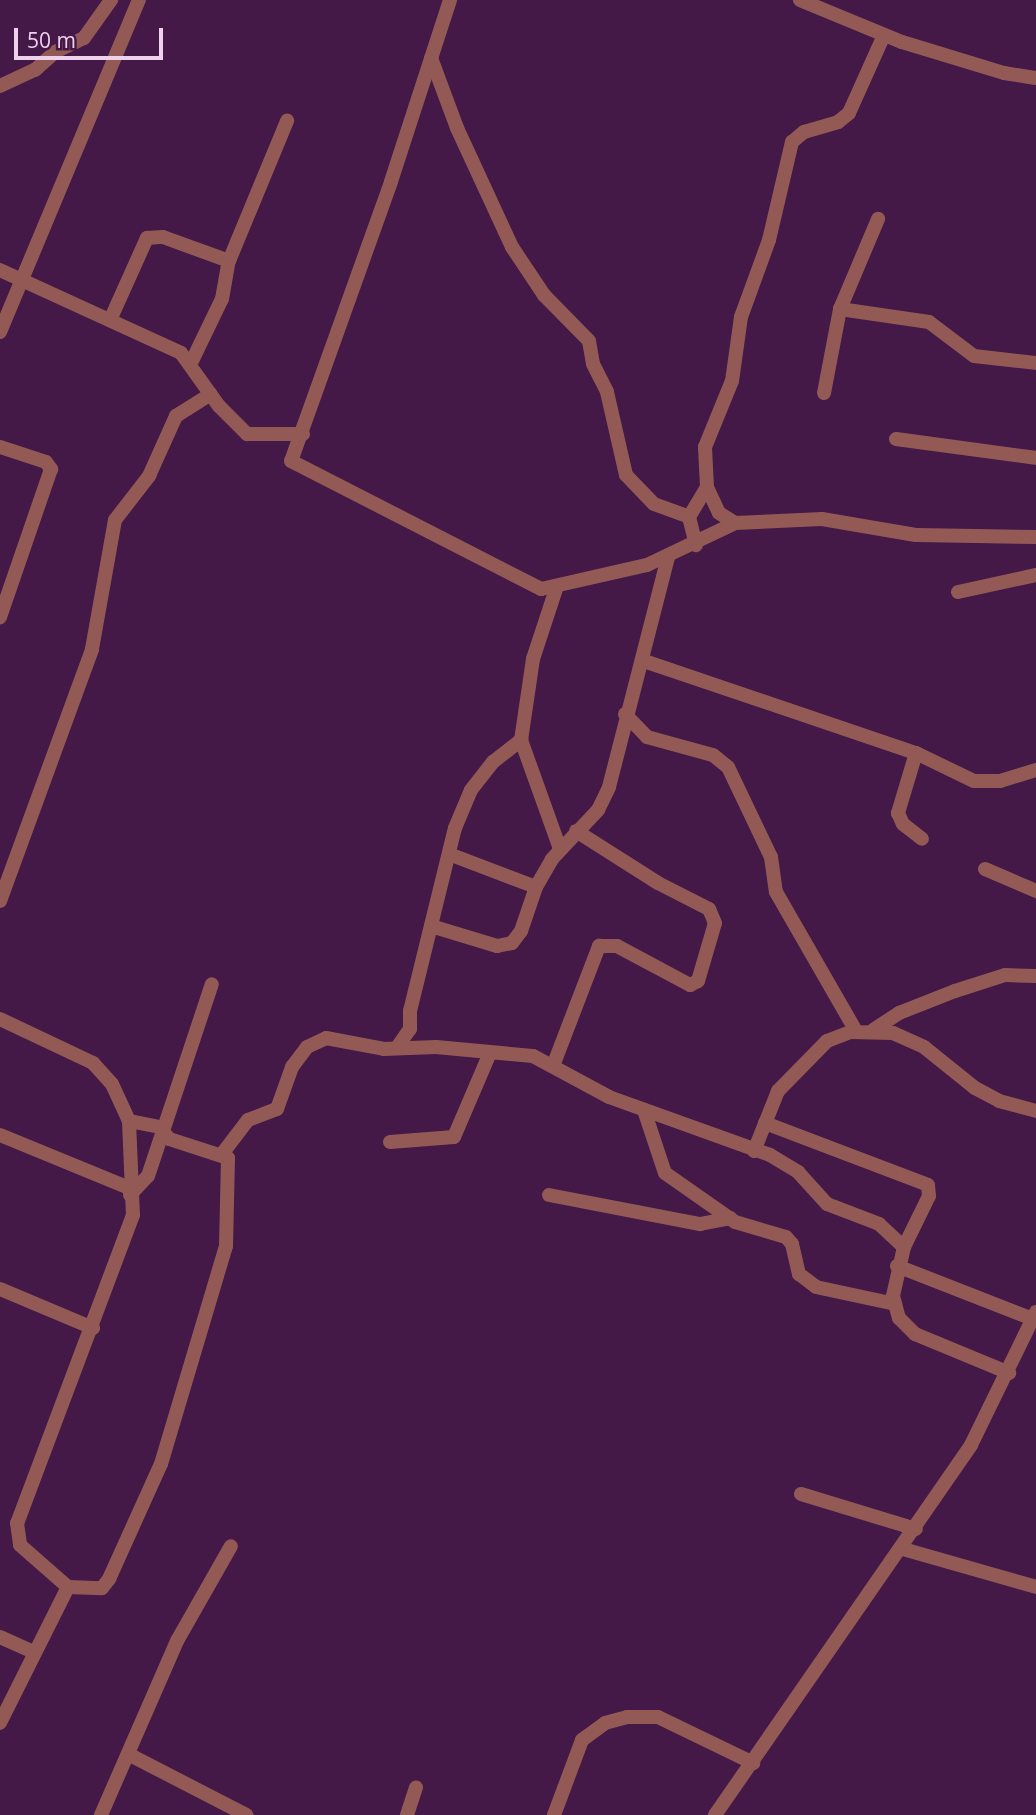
<!DOCTYPE html>
<html>
<head>
<meta charset="utf-8">
<style>
	body { margin:0 }
	#map { position:relative; width:1036px; height:1815px; overflow:hidden; background:#441847; font-family:"Open Sans",sans-serif }
	div>[style] { position:absolute }
	.minor>* { height:14px; margin:-7px; padding:0 7px; transform-origin:7px; border-radius:7px; background:#935a55 }
	span { translate:-50% -50%; white-space:nowrap; text-align:center; line-height:1.15; -webkit-text-stroke:5px #441847; paint-order:stroke }
	.scale { position:absolute; left:14px; top:28px; width:149px; height:32px; box-sizing:border-box; border:4px solid #edd1ed; border-top:0; padding-left:9px; font-size:21px; line-height:24px; white-space:nowrap; color:#edd1ed; -webkit-text-stroke:5px #441847; paint-order:stroke }
</style>
</head>
<body>
<div id="map">
	<div class="minor">
		<div style="left:450px;top:0;width:191px;rotate:108deg"></div>
		<div style="left:391px;top:182px;width:296px;rotate:109.7deg"></div>
		<div style="left:291px;top:461px;width:281px;rotate:27.1deg"></div>
		<div style="left:541px;top:589px;width:109px;rotate:-12.8deg"></div>
		<div style="left:647px;top:565px;width:98px;rotate:-25.5deg"></div>
		<div style="left:735px;top:523px;width:87px;rotate:-2.6deg"></div>
		<div style="left:822px;top:519px;width:95px;rotate:9.7deg"></div>
		<div style="left:916px;top:535px;width:120px;rotate:1deg"></div>
		<div style="left:800px;top:0;width:110px;rotate:22.4deg"></div>
		<div style="left:902px;top:42px;width:107px;rotate:16.9deg"></div>
		<div style="left:1004px;top:73px;width:32px;rotate:9deg"></div>
		<div style="left:431px;top:58px;width:75px;rotate:69.6deg"></div>
		<div style="left:457px;top:128px;width:131px;rotate:65.2deg"></div>
		<div style="left:512px;top:247px;width:58px;rotate:56.3deg"></div>
		<div style="left:544px;top:295px;width:64px;rotate:45.6deg"></div>
		<div style="left:589px;top:341px;width:23px;rotate:80deg"></div>
		<div style="left:593px;top:364px;width:31px;rotate:63deg"></div>
		<div style="left:607px;top:392px;width:85px;rotate:77.1deg"></div>
		<div style="left:626px;top:475px;width:40px;rotate:46deg"></div>
		<div style="left:654px;top:504px;width:37px;rotate:20deg"></div>
		<div style="left:689px;top:517px;width:29px;rotate:76deg"></div>
		<div style="left:0;top:86px;width:38px;rotate:-25deg"></div>
		<div style="left:35px;top:70px;width:27px;rotate:-42deg"></div>
		<div style="left:55px;top:52px;width:32px;rotate:-26deg"></div>
		<div style="left:84px;top:38px;width:47px;rotate:-54.6deg"></div>
		<div style="left:0;top:270px;width:199px;rotate:24.6deg"></div>
		<div style="left:181px;top:353px;width:65px;rotate:54.4deg"></div>
		<div style="left:219px;top:406px;width:40px;rotate:45deg"></div>
		<div style="left:247px;top:434px;width:56px"></div>
		<div style="left:840px;top:309px;width:90px;rotate:8.3deg"></div>
		<div style="left:929px;top:322px;width:56px;rotate:37.1deg"></div>
		<div style="left:974px;top:356px;width:62px;rotate:6.4deg"></div>
		<div style="left:111px;top:318px;width:88px;rotate:-65.8deg"></div>
		<div style="left:147px;top:238px;width:16px;rotate:-4deg"></div>
		<div style="left:163px;top:237px;width:70px;rotate:20deg"></div>
		<div style="left:0;top:332px;width:360px;rotate:-67.3deg"></div>
		<div style="left:191px;top:363px;width:71px;rotate:-64.2deg"></div>
		<div style="left:222px;top:299px;width:39px;rotate:-80deg"></div>
		<div style="left:229px;top:261px;width:152px;rotate:-67.5deg"></div>
		<div style="left:824px;top:393px;width:86px;rotate:-79.2deg"></div>
		<div style="left:840px;top:309px;width:98px;rotate:-67.1deg"></div>
		<div style="left:896px;top:439px;width:141px;rotate:7.7deg"></div>
		<div style="left:0;top:447px;width:48px;rotate:18.1deg"></div>
		<div style="left:46px;top:462px;width:9px;rotate:54deg"></div>
		<div style="left:51px;top:469px;width:157px;rotate:109deg"></div>
		<div style="left:689px;top:517px;width:35px;rotate:-59deg"></div>
		<div style="left:735px;top:523px;width:19px;rotate:-148deg"></div>
		<div style="left:719px;top:513px;width:29px;rotate:-115deg"></div>
		<div style="left:707px;top:487px;width:40px;rotate:-92.9deg"></div>
		<div style="left:705px;top:447px;width:71px;rotate:-67.8deg"></div>
		<div style="left:732px;top:381px;width:65px;rotate:-82deg"></div>
		<div style="left:741px;top:317px;width:82px;rotate:-70deg"></div>
		<div style="left:769px;top:240px;width:101px;rotate:-76.8deg"></div>
		<div style="left:792px;top:142px;width:16px;rotate:-40deg"></div>
		<div style="left:804px;top:132px;width:35px;rotate:-16deg"></div>
		<div style="left:838px;top:122px;width:14px;rotate:-39deg"></div>
		<div style="left:849px;top:113px;width:85px;rotate:-65.8deg"></div>
		<div style="left:556px;top:589px;width:74px;rotate:108.2deg"></div>
		<div style="left:533px;top:659px;width:82px;rotate:98.4deg"></div>
		<div style="left:521px;top:740px;width:116px;rotate:70.3deg"></div>
		<div style="left:958px;top:592px;width:80px;rotate:-12.3deg"></div>
		<div style="left:644px;top:661px;width:287px;rotate:18.7deg"></div>
		<div style="left:916px;top:753px;width:64px;rotate:25.8deg"></div>
		<div style="left:974px;top:781px;width:26px"></div>
		<div style="left:1000px;top:781px;width:38px;rotate:-17deg"></div>
		<div style="left:625px;top:714px;width:32px;rotate:46deg"></div>
		<div style="left:647px;top:737px;width:68px;rotate:15.3deg"></div>
		<div style="left:713px;top:755px;width:19px;rotate:39deg"></div>
		<div style="left:728px;top:767px;width:100px;rotate:64.5deg"></div>
		<div style="left:771px;top:857px;width:35px;rotate:82deg"></div>
		<div style="left:776px;top:892px;width:160px;rotate:60.1deg"></div>
		<div style="left:916px;top:753px;width:63px;rotate:106.7deg"></div>
		<div style="left:898px;top:813px;width:12px;rotate:66deg"></div>
		<div style="left:903px;top:824px;width:24px;rotate:38deg"></div>
		<div style="left:449px;top:854px;width:93px;rotate:20.8deg"></div>
		<div style="left:985px;top:869px;width:56px;rotate:23.3deg"></div>
		<div style="left:0;top:901px;width:268px;rotate:-69.9deg"></div>
		<div style="left:92px;top:649px;width:131px;rotate:-79.9deg"></div>
		<div style="left:115px;top:520px;width:56px;rotate:-52.3deg"></div>
		<div style="left:149px;top:476px;width:66px;rotate:-65.8deg"></div>
		<div style="left:176px;top:416px;width:41px;rotate:-32.2deg"></div>
		<div style="left:431px;top:926px;width:69px;rotate:16.9deg"></div>
		<div style="left:497px;top:946px;width:15px;rotate:-11deg"></div>
		<div style="left:512px;top:943px;width:15px;rotate:-53deg"></div>
		<div style="left:521px;top:931px;width:46px;rotate:-71.2deg"></div>
		<div style="left:536px;top:887px;width:32px;rotate:-60deg"></div>
		<div style="left:552px;top:859px;width:67px;rotate:-46.8deg"></div>
		<div style="left:598px;top:810px;width:25px;rotate:-64deg"></div>
		<div style="left:609px;top:787px;width:237px;rotate:-75.6deg"></div>
		<div style="left:0;top:1019px;width:103px;rotate:25.3deg"></div>
		<div style="left:93px;top:1063px;width:28px;rotate:48deg"></div>
		<div style="left:112px;top:1084px;width:41px;rotate:65.3deg"></div>
		<div style="left:129px;top:1121px;width:94px;rotate:87.6deg"></div>
		<div style="left:133px;top:1215px;width:329px;rotate:110.6deg"></div>
		<div style="left:17px;top:1523px;width:22px;rotate:82deg"></div>
		<div style="left:20px;top:1545px;width:64px;rotate:41.2deg"></div>
		<div style="left:68px;top:1587px;width:152px;rotate:116.6deg"></div>
		<div style="left:873px;top:1030px;width:31px;rotate:-33deg"></div>
		<div style="left:899px;top:1013px;width:60px;rotate:-21.4deg"></div>
		<div style="left:955px;top:991px;width:52px;rotate:-17.7deg"></div>
		<div style="left:1005px;top:975px;width:31px;rotate:2deg"></div>
		<div style="left:398px;top:1046px;width:21px;rotate:-55deg"></div>
		<div style="left:410px;top:1029px;width:18px;rotate:-90deg"></div>
		<div style="left:410px;top:1011px;width:188px;rotate:-76.2deg"></div>
		<div style="left:455px;top:828px;width:41px;rotate:-67.2deg"></div>
		<div style="left:471px;top:790px;width:36px;rotate:-52deg"></div>
		<div style="left:493px;top:762px;width:36px;rotate:-38deg"></div>
		<div style="left:553px;top:1066px;width:129px;rotate:-69deg"></div>
		<div style="left:599px;top:946px;width:18px"></div>
		<div style="left:617px;top:946px;width:83px;rotate:28.1deg"></div>
		<div style="left:690px;top:985px;width:9px;rotate:-27deg"></div>
		<div style="left:698px;top:981px;width:60px;rotate:-73.7deg"></div>
		<div style="left:715px;top:923px;width:15px;rotate:-113deg"></div>
		<div style="left:709px;top:909px;width:57px;rotate:-153deg"></div>
		<div style="left:658px;top:883px;width:97px;rotate:-147.6deg"></div>
		<div style="left:644px;top:1110px;width:66px;rotate:71.6deg"></div>
		<div style="left:665px;top:1173px;width:85px;rotate:35deg"></div>
		<div style="left:735px;top:1222px;width:53px;rotate:16.4deg"></div>
		<div style="left:786px;top:1237px;width:9px;rotate:49deg"></div>
		<div style="left:792px;top:1244px;width:31px;rotate:77deg"></div>
		<div style="left:799px;top:1274px;width:21px;rotate:37deg"></div>
		<div style="left:816px;top:1287px;width:81px;rotate:12.1deg"></div>
		<div style="left:765px;top:1123px;width:174px;rotate:20.8deg"></div>
		<div style="left:928px;top:1185px;width:11px;rotate:85deg"></div>
		<div style="left:929px;top:1196px;width:57px;rotate:116.1deg"></div>
		<div style="left:0;top:1135px;width:139px;rotate:22.3deg"></div>
		<div style="left:390px;top:1142px;width:64px;rotate:-4.5deg"></div>
		<div style="left:454px;top:1137px;width:91px;rotate:-66.8deg"></div>
		<div style="left:754px;top:1151px;width:65px;rotate:-68.2deg"></div>
		<div style="left:778px;top:1091px;width:70px;rotate:-45.6deg"></div>
		<div style="left:827px;top:1041px;width:25px;rotate:-21deg"></div>
		<div style="left:850px;top:1032px;width:43px;rotate:1.3deg"></div>
		<div style="left:893px;top:1033px;width:34px;rotate:24deg"></div>
		<div style="left:924px;top:1047px;width:65px;rotate:38.8deg"></div>
		<div style="left:975px;top:1088px;width:27px;rotate:28deg"></div>
		<div style="left:999px;top:1101px;width:38px;rotate:15deg"></div>
		<div style="left:222px;top:1154px;width:43px;rotate:-52.6deg"></div>
		<div style="left:248px;top:1120px;width:31px;rotate:-21deg"></div>
		<div style="left:277px;top:1109px;width:45px;rotate:-70.3deg"></div>
		<div style="left:292px;top:1067px;width:25px;rotate:-53deg"></div>
		<div style="left:307px;top:1047px;width:21px;rotate:-25deg"></div>
		<div style="left:326px;top:1038px;width:59px;rotate:10.7deg"></div>
		<div style="left:384px;top:1049px;width:52px;rotate:-2.2deg"></div>
		<div style="left:436px;top:1047px;width:97px;rotate:5.3deg"></div>
		<div style="left:533px;top:1056px;width:86px;rotate:28.3deg"></div>
		<div style="left:609px;top:1097px;width:171px;rotate:19.8deg"></div>
		<div style="left:770px;top:1155px;width:33px;rotate:31deg"></div>
		<div style="left:798px;top:1172px;width:43px;rotate:47.8deg"></div>
		<div style="left:827px;top:1204px;width:56px;rotate:21deg"></div>
		<div style="left:879px;top:1224px;width:34px;rotate:43deg"></div>
		<div style="left:904px;top:1247px;width:50px;rotate:102.7deg"></div>
		<div style="left:893px;top:1296px;width:23px;rotate:75deg"></div>
		<div style="left:899px;top:1318px;width:23px;rotate:45deg"></div>
		<div style="left:915px;top:1334px;width:102px;rotate:22.5deg"></div>
		<div style="left:130px;top:1195px;width:26px;rotate:-47deg"></div>
		<div style="left:148px;top:1176px;width:202px;rotate:-71.6deg"></div>
		<div style="left:549px;top:1195px;width:154px;rotate:10.9deg"></div>
		<div style="left:700px;top:1224px;width:31px;rotate:-11deg"></div>
		<div style="left:897px;top:1266px;width:146px;rotate:21.3deg"></div>
		<div style="left:0;top:1289px;width:101px;rotate:22.8deg"></div>
		<div style="left:801px;top:1494px;width:120px;rotate:16.9deg"></div>
		<div style="left:903px;top:1549px;width:138px;rotate:15.9deg"></div>
		<div style="left:68px;top:1587px;width:34px;rotate:2deg"></div>
		<div style="left:102px;top:1588px;width:11px;rotate:-52deg"></div>
		<div style="left:109px;top:1579px;width:126px;rotate:-65.7deg"></div>
		<div style="left:161px;top:1464px;width:227px;rotate:-73.4deg"></div>
		<div style="left:226px;top:1246px;width:88px;rotate:-88.7deg"></div>
		<div style="left:228px;top:1158px;width:62px;rotate:-162.1deg"></div>
		<div style="left:169px;top:1139px;width:15px;rotate:-127deg"></div>
		<div style="left:160px;top:1127px;width:32px;rotate:-169deg"></div>
		<div style="left:0;top:1637px;width:37px;rotate:24deg"></div>
		<div style="left:130px;top:1755px;width:131px;rotate:27.3deg"></div>
		<div style="left:101px;top:1815px;width:190px;rotate:-66.4deg"></div>
		<div style="left:177px;top:1641px;width:109px;rotate:-60.4deg"></div>
		<div style="left:407px;top:1815px;width:29px;rotate:-72deg"></div>
		<div style="left:554px;top:1815px;width:80px;rotate:-69.5deg"></div>
		<div style="left:582px;top:1740px;width:29px;rotate:-36deg"></div>
		<div style="left:605px;top:1723px;width:23px;rotate:-15deg"></div>
		<div style="left:627px;top:1717px;width:31px"></div>
		<div style="left:658px;top:1717px;width:106px;rotate:25.8deg"></div>
		<div style="left:715px;top:1815px;width:450px;rotate:-55.3deg"></div>
		<div style="left:971px;top:1445px;width:148px;rotate:-64deg"></div>
	</div>
	<div class="scale">50 m</div>
</div>
</body>
</html>
